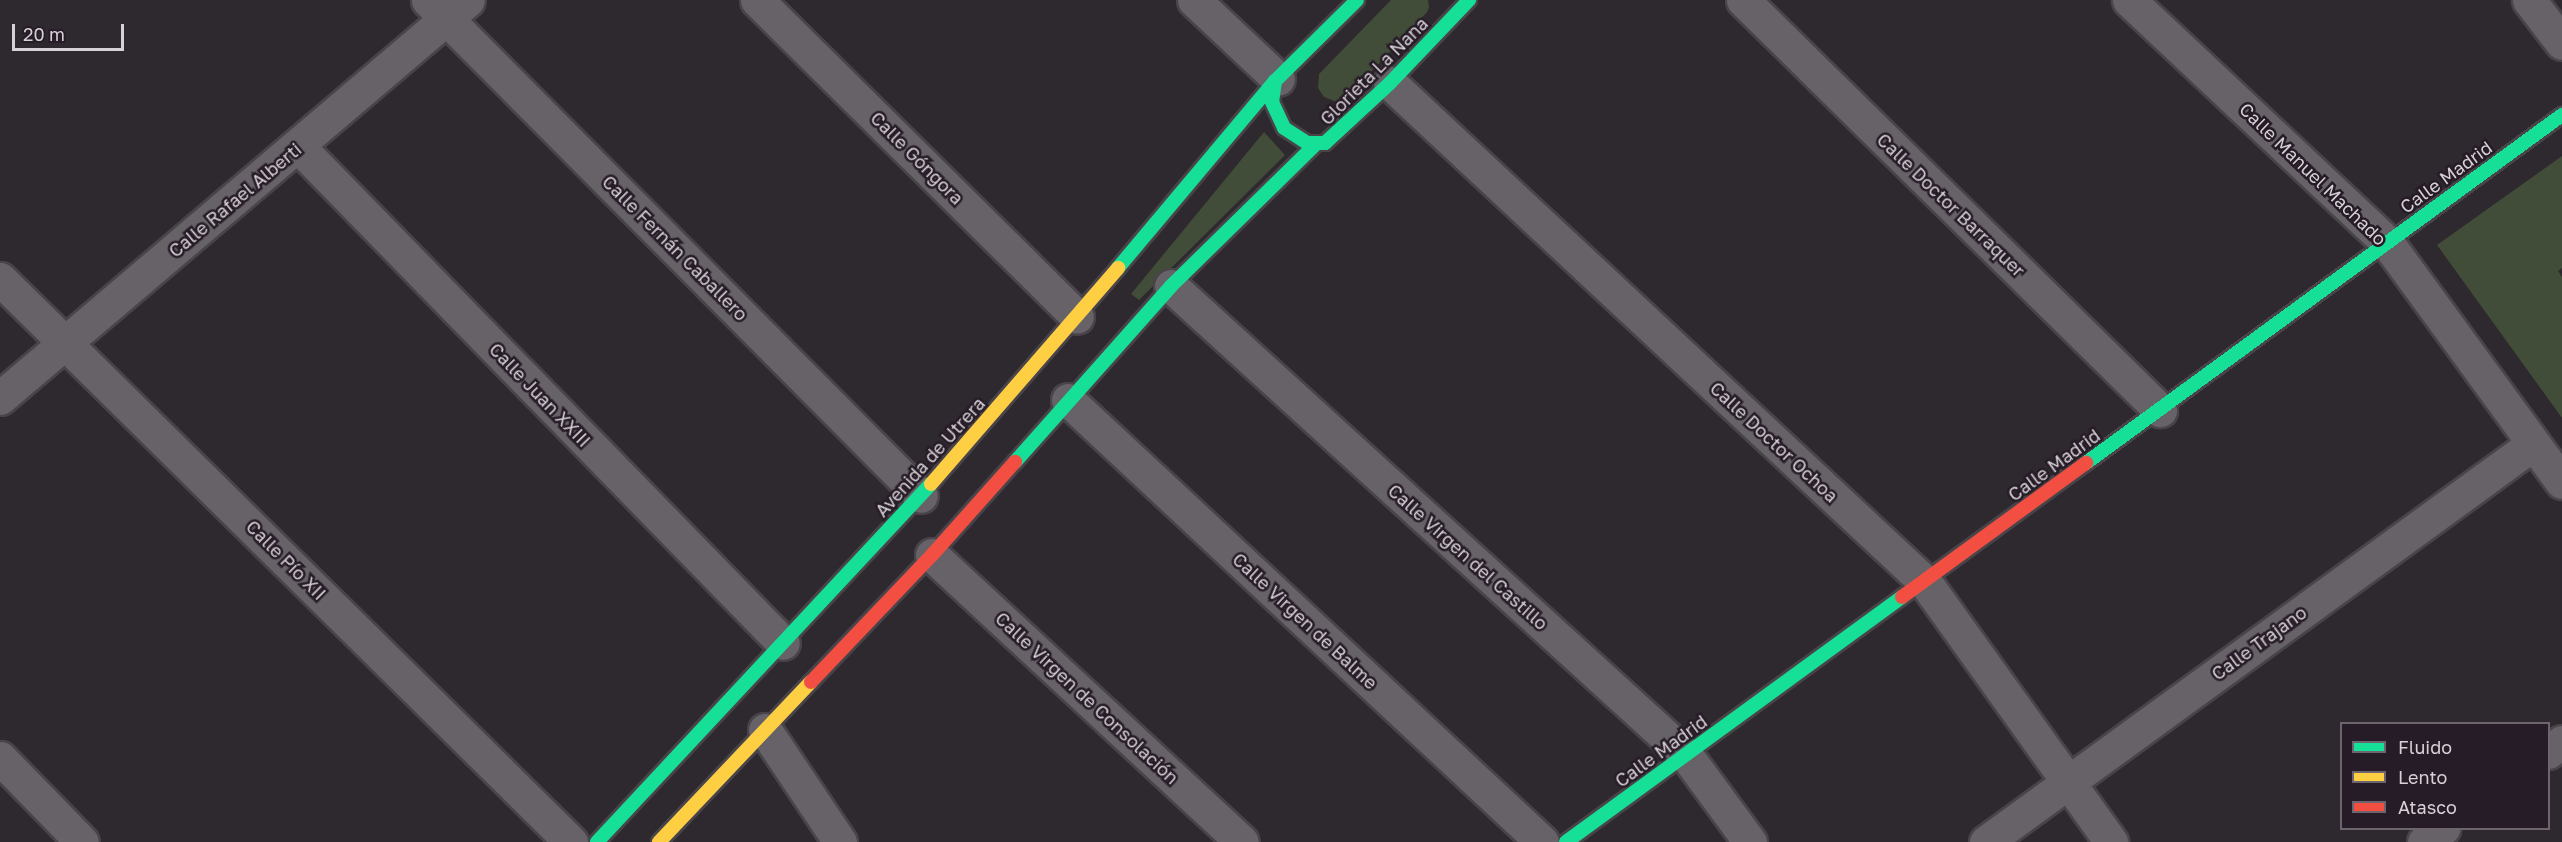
<!DOCTYPE html>
<html>
<head>
<meta charset="utf-8">
<style>
	body { margin:0 }
	#map { position:relative; width:2562px; height:842px; overflow:hidden; background:#2e292e; font-family:"Golos Text",sans-serif }
	div>[style] { position:absolute }
	.green>* { inset:0; background:#414d38 }
	.roads { filter:drop-shadow(2px 0 #484449) drop-shadow(-2px 0 #484449) drop-shadow(0 2px #484449) drop-shadow(0 -2px #484449) }
	.street>* { height:33px; margin:-16.5px; padding:0 16.5px; transform-origin:16.5px; border-radius:16.5px; background:#666267 }
	.fast>* { height:14px; margin:-7px; padding:0 7px; transform-origin:7px; border-radius:7px; background:#16e098 }
	.slow>* { height:14px; margin:-7px; padding:0 7px; transform-origin:7px; border-radius:7px; background:#ffcf43 }
	.jam>* { height:14px; margin:-7px; padding:0 7px; transform-origin:7px; border-radius:7px; background:#f24e42 }
	span { translate:-50% -50%; white-space:nowrap; text-align:center; line-height:1.15; -webkit-text-stroke:5px #261c27; paint-order:stroke }
	.street-label { font-size:18px; color:#d7d0d7 }
	.legend { position:absolute; left:2340px; top:722px; width:210px; height:108px; box-sizing:border-box; background:#261c27; border:2px solid #6d646d; margin:0; padding:8px 10px; list-style:none; font-size:18px; color:#d7d0d7 }
	.legend li { display:flex; align-items:center; gap:12px; height:30px }
	.legend b { width:30px; border:2px solid #6d646d }
	.scale { position:absolute; left:12px; top:24px; width:112px; height:27px; box-sizing:border-box; border:3px solid #d7d0d7; border-top:0; padding-left:8px; font-size:18px; line-height:21px; white-space:nowrap; color:#d7d0d7; -webkit-text-stroke:4px #261c27; paint-order:stroke }
</style>
</head>
<body>
<div id="map">
	<div class="green">
		<div style="clip-path:polygon(1391px 0,1428px 0,1429px 7px,1427px 12px,1345px 100px,1337px 102px,1324px 97px,1318px 88px,1319px 74px)"></div>
		<div style="clip-path:polygon(1264px 132px,1285px 155px,1139px 300px,1131px 294px)"></div>
		<div style="clip-path:polygon(2562px 156px,2562px 268px,2558px 271px,2562px 277px,2562px 418px,2437px 245px)"></div>
	</div>
	<div class="roads">
		<div class="street">
			<div style="left:428px;top:0;width:699px;rotate:45.17deg"></div>
			<div style="left:757px;top:0;width:450px;rotate:44.7deg"></div>
			<div style="left:1194px;top:0;width:115px;rotate:43.2deg"></div>
			<div style="left:1743px;top:0;width:585px;rotate:44.52deg"></div>
			<div style="left:2129px;top:0;width:352px;rotate:43.2deg"></div>
			<div style="left:2386px;top:241px;width:298px;rotate:53.9deg"></div>
			<div style="left:2529px;top:0;width:54px;rotate:52.5deg"></div>
			<div style="left:1390px;top:83px;width:732px;rotate:43.01deg"></div>
			<div style="left:1925px;top:582px;width:320px;rotate:54.4deg"></div>
			<div style="left:298px;top:146px;width:694px;rotate:45.7deg"></div>
			<div style="left:0;top:279px;width:802px;rotate:44.6deg"></div>
			<div style="left:1171px;top:286px;width:697px;rotate:42.32deg"></div>
			<div style="left:1686px;top:755px;width:108px;rotate:53.7deg"></div>
			<div style="left:0;top:398px;width:614px;rotate:-40.38deg"></div>
			<div style="left:1068px;top:400px;width:648px;rotate:43deg"></div>
			<div style="left:932px;top:555px;width:422px;rotate:42.8deg"></div>
			<div style="left:765px;top:730px;width:135px;rotate:56.2deg"></div>
			<div style="left:2548px;top:752px;width:17px;rotate:-36deg"></div>
			<div style="left:0;top:758px;width:117px;rotate:45.7deg"></div>
			<div style="left:1986px;top:842px;width:676px;rotate:-36.04deg"></div>
			<div style="left:2424px;top:842px;width:24px;rotate:-36deg"></div>
		</div>
		<div class="fast">
			<div style="left:1275px;top:81px;width:21px;rotate:98deg"></div>
			<div style="left:1272px;top:102px;width:29px;rotate:65deg"></div>
			<div style="left:1284px;top:128px;width:27px;rotate:33deg"></div>
			<div style="left:1307px;top:143px;width:18px"></div>
			<div style="left:1325px;top:143px;width:88px;rotate:-42.7deg"></div>
			<div style="left:1390px;top:83px;width:115px;rotate:-46.4deg"></div>
			<div style="left:1118px;top:268px;width:244px;rotate:-50deg"></div>
			<div style="left:1275px;top:81px;width:115px;rotate:-44.6deg"></div>
			<div style="left:1015px;top:462px;width:235px;rotate:-48.4deg"></div>
			<div style="left:1171px;top:286px;width:203px;rotate:-44.4deg"></div>
			<div style="left:2086px;top:463px;width:590px;rotate:-36.17deg"></div>
			<div style="left:597px;top:842px;width:490px;rotate:-47deg"></div>
			<div style="left:1566px;top:842px;width:416px;rotate:-36.1deg"></div>
		</div>
		<div class="slow">
			<div style="left:931px;top:484px;width:286px;rotate:-49.1deg"></div>
			<div style="left:659px;top:842px;width:221px;rotate:-46.5deg"></div>
		</div>
		<div class="jam">
			<div style="left:1902px;top:597px;width:228px;rotate:-36.1deg"></div>
			<div style="left:811px;top:682px;width:175px;rotate:-46.4deg"></div>
			<div style="left:932px;top:555px;width:125px;rotate:-48.3deg"></div>
		</div>
	</div>
	<div class="street-label">
		<span style="left:1374px;top:71px;rotate:-45deg">Glorieta La Nana</span>
		<span style="left:917px;top:158px;rotate:45deg">Calle Góngora</span>
		<span style="left:2313px;top:174px;rotate:44deg">Calle Manuel Machado</span>
		<span style="left:2446px;top:177px;rotate:-36deg">Calle Madrid</span>
		<span style="left:235px;top:200px;rotate:-40deg">Calle Rafael Alberti</span>
		<span style="left:1951px;top:205px;rotate:44deg">Calle Doctor Barraquer</span>
		<span style="left:675px;top:248px;rotate:45deg">Calle Fernán Caballero</span>
		<span style="left:540px;top:395px;rotate:46deg">Calle Juan XXIII</span>
		<span style="left:1774px;top:442px;rotate:43deg">Calle Doctor Ochoa</span>
		<span style="left:930px;top:457px;rotate:-48deg">Avenida de Utrera</span>
		<span style="left:2054px;top:465px;rotate:-36deg">Calle Madrid</span>
		<span style="left:1468px;top:557px;rotate:42deg">Calle Virgen del Castillo</span>
		<span style="left:286px;top:560px;rotate:45deg">Calle Pío XII</span>
		<span style="left:1305px;top:621px;rotate:43deg">Calle Virgen de Balme</span>
		<span style="left:2259px;top:643px;rotate:-36deg">Calle Trajano</span>
		<span style="left:1087px;top:698px;rotate:43deg">Calle Virgen de Consolación</span>
		<span style="left:1661px;top:751px;rotate:-36deg">Calle Madrid</span>
	</div>
	<ul class="legend">
	<li><b style="height:8px;background:#16e098"></b>Fluido</li>
	<li><b style="height:8px;background:#ffcf43"></b>Lento</li>
	<li><b style="height:8px;background:#f24e42"></b>Atasco</li>
	</ul>
	<div class="scale">20 m</div>
</div>
</body>
</html>
